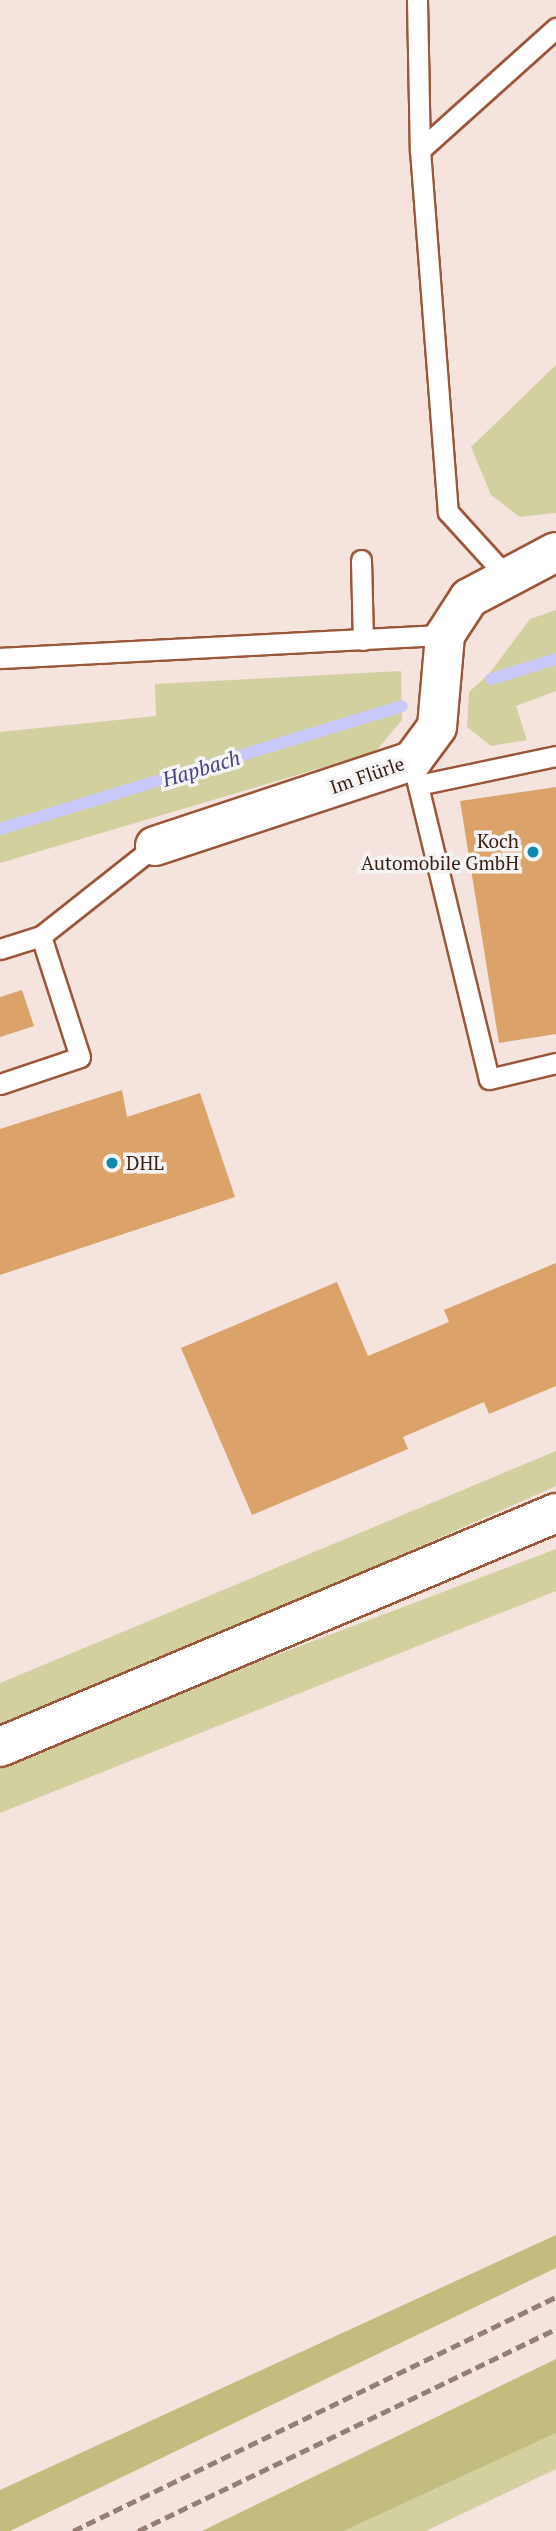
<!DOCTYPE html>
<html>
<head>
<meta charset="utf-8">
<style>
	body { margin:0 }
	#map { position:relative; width:556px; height:2531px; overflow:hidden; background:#f5e4de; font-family:"PT Serif",serif }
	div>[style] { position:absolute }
	.green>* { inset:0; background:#d3d0a0 }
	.forest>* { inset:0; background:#c2bd7e }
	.stream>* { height:12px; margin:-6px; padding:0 6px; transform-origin:6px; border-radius:6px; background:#c9c9f9 }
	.building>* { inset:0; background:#dba26a }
	.roads { filter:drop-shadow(2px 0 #9a5739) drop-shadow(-2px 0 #9a5739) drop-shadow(0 2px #9a5739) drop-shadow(0 -2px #9a5739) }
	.lane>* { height:19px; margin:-9.5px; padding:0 9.5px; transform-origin:9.5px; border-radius:9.5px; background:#fff }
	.street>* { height:38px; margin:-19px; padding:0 19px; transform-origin:19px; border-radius:19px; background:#fff }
	.secondary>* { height:38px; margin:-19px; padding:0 19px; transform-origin:19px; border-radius:19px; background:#fff }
	.rail>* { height:5px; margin-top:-2.5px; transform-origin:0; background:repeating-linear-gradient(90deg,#957e74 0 10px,transparent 0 15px) }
	.dots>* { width:19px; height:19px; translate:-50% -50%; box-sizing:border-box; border:4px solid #f5f5f5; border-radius:50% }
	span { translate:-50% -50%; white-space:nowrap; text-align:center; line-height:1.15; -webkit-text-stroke:7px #f5f5f5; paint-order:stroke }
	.street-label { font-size:19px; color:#3b1e12 }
	.poi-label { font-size:19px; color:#3b1e12 }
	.right { translate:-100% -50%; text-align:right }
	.left { translate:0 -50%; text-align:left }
	.water-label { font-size:21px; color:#484288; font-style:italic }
</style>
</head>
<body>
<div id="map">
	<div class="green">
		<div style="clip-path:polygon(556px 365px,556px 513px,520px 517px,491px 495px,471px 447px)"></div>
		<div style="clip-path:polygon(556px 610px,556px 691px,516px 706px,527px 740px,491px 746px,467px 727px,469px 692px,489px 674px,530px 619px)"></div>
		<div style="clip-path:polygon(401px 671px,402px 720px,375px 752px,0 863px,0 732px,156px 716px,155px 684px)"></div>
		<div style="clip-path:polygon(556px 1451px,556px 1486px,239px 1627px,0 1727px,0 1683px)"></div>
		<div style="clip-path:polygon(556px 1549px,556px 1591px,0 1813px,0 1768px,208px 1681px)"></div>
		<div style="clip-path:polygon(556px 2433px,556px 2469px,426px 2531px,344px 2531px)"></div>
	</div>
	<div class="forest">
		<div style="clip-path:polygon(556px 2235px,556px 2268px,10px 2531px,0 2531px,0 2490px)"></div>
		<div style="clip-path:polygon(556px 2359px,556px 2433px,344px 2531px,202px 2531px)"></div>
	</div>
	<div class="stream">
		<div style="left:491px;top:679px;width:68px;rotate:-17.1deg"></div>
		<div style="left:0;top:829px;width:420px;rotate:-17deg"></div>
	</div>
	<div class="building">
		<div style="clip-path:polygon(556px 787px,556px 1034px,499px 1043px,460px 801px)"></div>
		<div style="clip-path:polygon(22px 990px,34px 1026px,0 1037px,0 997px)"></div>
		<div style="clip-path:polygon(122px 1090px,127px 1117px,200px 1093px,235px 1197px,0 1275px,0 1129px)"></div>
		<div style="clip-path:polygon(556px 1263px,556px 1386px,489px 1414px,484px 1402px,403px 1437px,408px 1449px,252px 1515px,181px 1348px,337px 1282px,368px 1356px,449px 1322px,444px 1310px)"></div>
	</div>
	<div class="roads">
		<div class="lane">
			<div style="left:417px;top:0;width:150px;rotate:88.9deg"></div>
			<div style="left:420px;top:150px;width:363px;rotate:85.6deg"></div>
			<div style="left:448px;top:512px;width:89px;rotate:47.7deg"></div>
			<div style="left:420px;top:150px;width:183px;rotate:-41.9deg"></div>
			<div style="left:361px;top:560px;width:80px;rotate:88.6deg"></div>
			<div style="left:0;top:658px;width:446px;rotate:-3deg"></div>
			<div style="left:412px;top:761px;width:327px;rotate:76.4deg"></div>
			<div style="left:489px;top:1079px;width:69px;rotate:-13.4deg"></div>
			<div style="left:418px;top:785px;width:141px;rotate:-11.9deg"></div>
			<div style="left:0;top:949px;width:43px;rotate:-17.6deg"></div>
			<div style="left:0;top:1084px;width:84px;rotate:-18.6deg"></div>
			<div style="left:80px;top:1057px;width:127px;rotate:-107.9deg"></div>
			<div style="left:41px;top:936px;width:145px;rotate:-38.3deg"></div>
		</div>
		<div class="street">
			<div style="left:155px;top:846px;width:271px;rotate:-18.3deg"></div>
			<div style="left:412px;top:761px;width:42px;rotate:-53.7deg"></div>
			<div style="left:437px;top:727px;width:92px;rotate:-85deg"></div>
			<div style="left:445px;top:635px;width:44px;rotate:-57deg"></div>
			<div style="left:469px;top:598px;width:98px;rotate:-27.9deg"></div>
		</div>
		<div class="secondary">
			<div style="left:0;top:1747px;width:603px;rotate:-22.82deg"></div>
		</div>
	</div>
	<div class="rail">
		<div style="left:73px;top:2531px;width:537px;rotate:-25.85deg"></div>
		<div style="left:138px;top:2531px;width:464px;rotate:-25.8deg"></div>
	</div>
	<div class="dots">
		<div style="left:533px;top:852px;background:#0f8aac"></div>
		<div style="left:112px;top:1163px;background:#0f8aac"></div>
	</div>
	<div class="street-label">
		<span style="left:367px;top:775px;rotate:-19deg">Im Flürle</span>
	</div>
	<div class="poi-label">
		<span class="right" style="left:519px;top:852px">Koch<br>Automobile GmbH</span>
		<span class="left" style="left:126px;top:1163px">DHL</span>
	</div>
	<div class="water-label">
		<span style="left:201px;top:768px;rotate:-17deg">Hapbach</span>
	</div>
</div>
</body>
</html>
